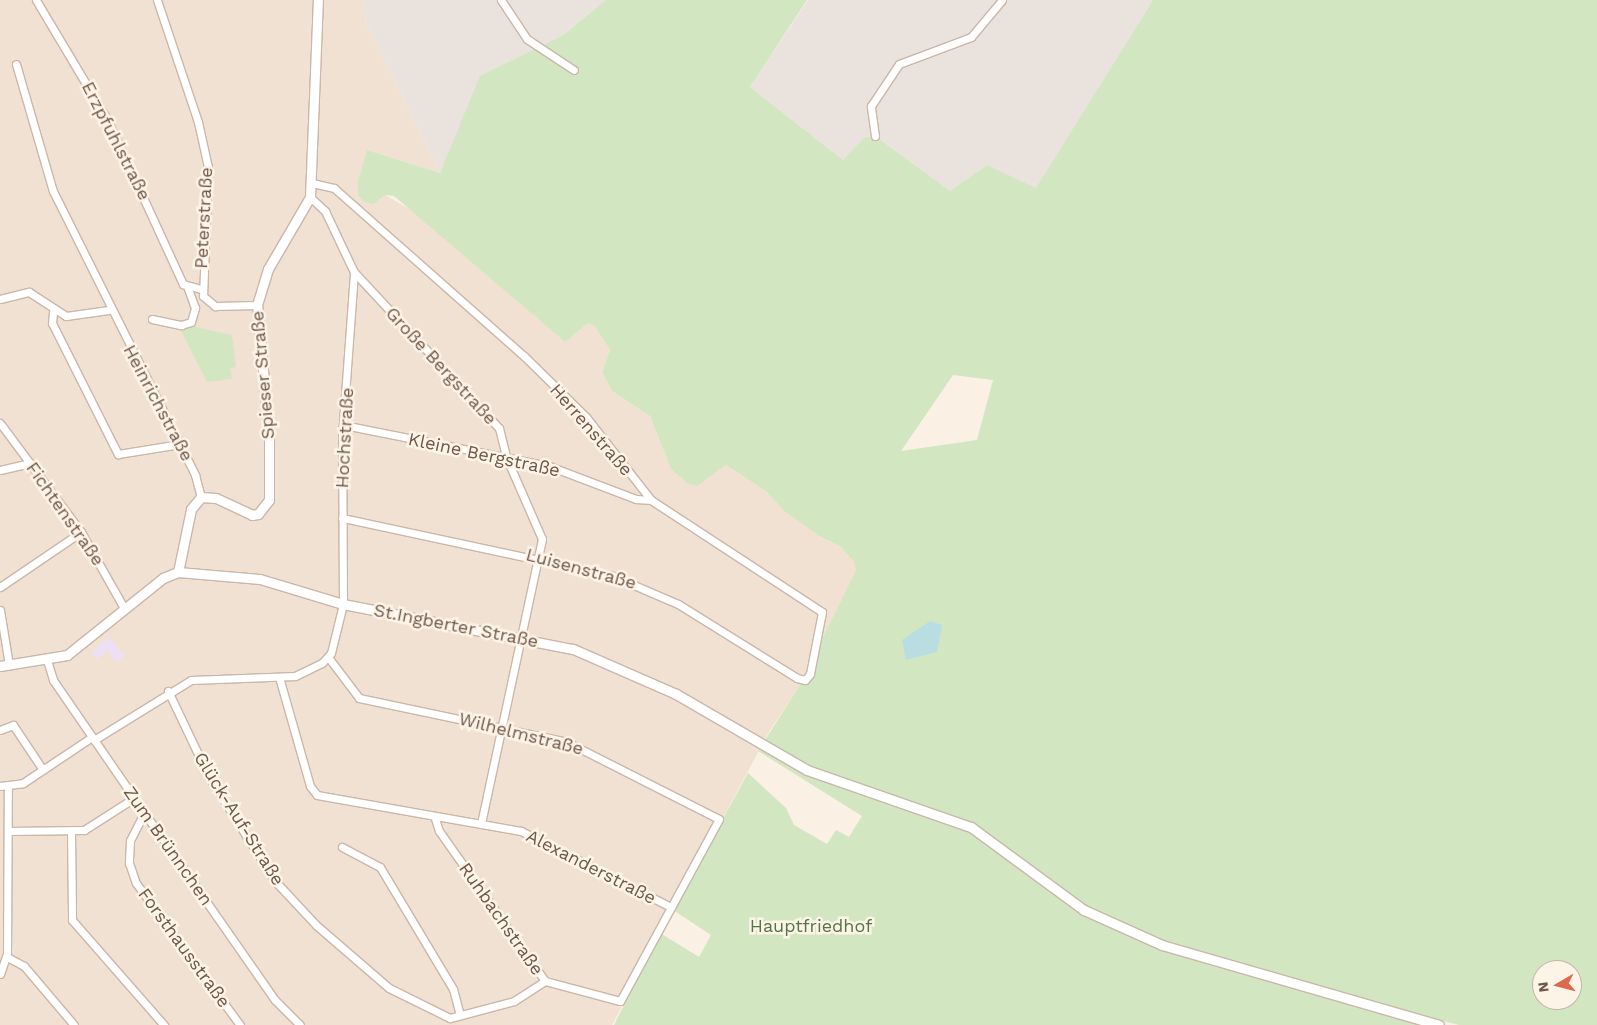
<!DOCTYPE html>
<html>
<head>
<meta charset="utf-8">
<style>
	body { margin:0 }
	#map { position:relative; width:1597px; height:1025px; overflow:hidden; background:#faf0e3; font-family:"Work Sans",sans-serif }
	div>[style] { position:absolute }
	.residential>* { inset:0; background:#f1e1d2 }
	.industrial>* { inset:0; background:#eae3dd }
	.education>* { inset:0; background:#ede0f6 }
	.green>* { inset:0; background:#d2e6c2 }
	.water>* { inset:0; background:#b9dee2 }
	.roads { filter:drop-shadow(1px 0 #cab7aa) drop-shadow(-1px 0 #cab7aa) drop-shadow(0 1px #cab7aa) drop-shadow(0 -1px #cab7aa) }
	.street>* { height:7px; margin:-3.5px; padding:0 3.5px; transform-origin:3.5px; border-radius:3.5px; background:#fff }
	.secondary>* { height:9px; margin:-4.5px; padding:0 4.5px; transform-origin:4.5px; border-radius:4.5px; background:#fff }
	span { translate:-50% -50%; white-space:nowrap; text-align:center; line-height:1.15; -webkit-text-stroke:5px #fdf4e8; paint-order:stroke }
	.street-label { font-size:18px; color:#70574b }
	.park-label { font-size:18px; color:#547544 }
	.north { position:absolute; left:1532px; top:960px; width:50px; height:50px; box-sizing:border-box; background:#fdf4e8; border:1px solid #c5b5a9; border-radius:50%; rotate:262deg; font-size:14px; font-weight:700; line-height:20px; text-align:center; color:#70574b }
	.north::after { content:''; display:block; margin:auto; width:18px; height:22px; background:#db6a50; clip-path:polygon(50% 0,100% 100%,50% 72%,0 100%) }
</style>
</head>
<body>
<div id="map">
	<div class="residential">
		<div style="clip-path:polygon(0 0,364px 0,366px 22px,440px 173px,367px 150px,385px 195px,416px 213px,565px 342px,588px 323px,594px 325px,610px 350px,602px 372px,612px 391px,650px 416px,671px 469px,687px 483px,705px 480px,726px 465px,767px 492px,784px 511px,819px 536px,840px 546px,854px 562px,856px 570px,798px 688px,770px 730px,612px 1025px,0 1025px)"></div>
	</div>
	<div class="industrial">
		<div style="clip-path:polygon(364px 0,612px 0,440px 173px,366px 22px)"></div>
		<div style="clip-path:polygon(808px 0,1153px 0,1036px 189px,987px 165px,950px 191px,875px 136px,843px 160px,750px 87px)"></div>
	</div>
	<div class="education">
		<div style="clip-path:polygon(109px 637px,124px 656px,117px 662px,107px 650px,97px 659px,91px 652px)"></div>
	</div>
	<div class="green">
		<div style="clip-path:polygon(evenodd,606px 0,807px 0,750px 87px,843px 160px,864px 138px,875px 136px,950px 191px,987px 165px,1036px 188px,1153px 0,1597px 0,1597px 1025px,1459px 1025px,1181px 954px,1421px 1025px,614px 1025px,660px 933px,699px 957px,711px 935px,673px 910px,748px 773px,786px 808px,794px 825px,827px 844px,836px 830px,849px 837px,862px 816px,758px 751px,798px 688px,856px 570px,854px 562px,840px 546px,819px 536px,784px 511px,767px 492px,726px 465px,697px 486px,687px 483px,671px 469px,650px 416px,612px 391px,602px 372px,610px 350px,594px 325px,588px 323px,565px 342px,394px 196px,385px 195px,373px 204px,365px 202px,358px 196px,358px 181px,367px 150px,440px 173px,480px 76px,564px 35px,606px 0,953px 375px,993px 380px,977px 440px,901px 451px,953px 375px,606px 0,1542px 970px,1572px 970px,1572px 1000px,1542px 1000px,1542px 970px)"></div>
		<div style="clip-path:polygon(191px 326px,232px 335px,236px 367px,230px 368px,232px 379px,207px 382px,179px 327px)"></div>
	</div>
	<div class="water">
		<div style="clip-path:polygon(930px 621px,942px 625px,937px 652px,906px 660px,902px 640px)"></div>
	</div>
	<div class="roads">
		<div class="street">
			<div style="left:36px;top:0;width:139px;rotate:59.2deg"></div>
			<div style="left:107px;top:119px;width:182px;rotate:65.3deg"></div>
			<div style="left:183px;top:284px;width:19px;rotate:16deg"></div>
			<div style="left:157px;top:0;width:129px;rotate:71.4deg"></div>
			<div style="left:198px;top:122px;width:46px;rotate:77.5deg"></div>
			<div style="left:208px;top:167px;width:129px;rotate:92.2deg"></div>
			<div style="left:203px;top:296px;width:16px;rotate:40deg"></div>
			<div style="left:215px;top:306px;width:42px;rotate:-1.4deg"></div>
			<div style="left:501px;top:0;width:47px;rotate:56.3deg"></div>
			<div style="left:527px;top:39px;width:56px;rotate:33.4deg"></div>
			<div style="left:16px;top:64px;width:132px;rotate:73.8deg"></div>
			<div style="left:53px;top:191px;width:318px;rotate:63.4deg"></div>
			<div style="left:195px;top:475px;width:23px;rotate:75deg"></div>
			<div style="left:875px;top:136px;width:30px;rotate:-98deg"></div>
			<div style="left:871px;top:106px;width:50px;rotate:-56.3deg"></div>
			<div style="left:899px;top:64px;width:77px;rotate:-20.6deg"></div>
			<div style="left:971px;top:37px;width:48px;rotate:-50deg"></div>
			<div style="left:312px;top:183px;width:23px;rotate:13deg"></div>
			<div style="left:334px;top:188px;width:254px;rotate:41.5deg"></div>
			<div style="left:524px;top:356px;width:87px;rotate:44.5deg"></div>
			<div style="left:586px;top:417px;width:105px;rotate:51.9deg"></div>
			<div style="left:651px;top:500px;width:204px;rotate:33.2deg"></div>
			<div style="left:822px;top:612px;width:63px;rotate:101deg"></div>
			<div style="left:810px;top:674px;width:8px;rotate:130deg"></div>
			<div style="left:805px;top:680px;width:8px;rotate:-166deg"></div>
			<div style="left:797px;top:678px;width:140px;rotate:-148.1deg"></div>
			<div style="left:678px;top:604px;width:71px;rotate:-156.7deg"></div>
			<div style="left:613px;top:576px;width:277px;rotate:-167.9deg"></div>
			<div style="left:310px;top:197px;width:21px;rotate:43deg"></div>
			<div style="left:325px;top:211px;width:68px;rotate:64.6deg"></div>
			<div style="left:354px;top:272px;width:213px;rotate:47.1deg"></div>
			<div style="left:499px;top:428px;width:32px;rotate:76deg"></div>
			<div style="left:507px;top:459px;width:87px;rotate:66.4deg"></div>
			<div style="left:542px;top:539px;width:290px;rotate:102.1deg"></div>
			<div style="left:0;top:299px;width:30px;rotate:-14deg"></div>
			<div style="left:29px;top:292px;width:44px;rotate:33deg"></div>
			<div style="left:66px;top:316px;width:43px;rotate:-7.9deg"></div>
			<div style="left:53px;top:312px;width:11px;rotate:95deg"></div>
			<div style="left:52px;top:323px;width:147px;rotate:63.3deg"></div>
			<div style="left:118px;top:454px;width:63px;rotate:-9.2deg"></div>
			<div style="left:152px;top:319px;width:30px;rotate:12deg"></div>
			<div style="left:181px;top:325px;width:10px;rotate:-17deg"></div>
			<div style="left:191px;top:322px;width:15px;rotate:-74deg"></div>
			<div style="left:195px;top:308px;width:23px;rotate:-110deg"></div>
			<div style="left:0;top:423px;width:136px;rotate:53.4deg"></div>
			<div style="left:81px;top:532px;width:87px;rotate:60.5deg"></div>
			<div style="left:344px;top:425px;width:209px;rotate:11.3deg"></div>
			<div style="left:549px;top:466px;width:93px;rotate:20.8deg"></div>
			<div style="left:636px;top:499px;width:15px;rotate:4deg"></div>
			<div style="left:0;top:470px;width:31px;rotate:-13deg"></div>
			<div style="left:0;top:587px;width:98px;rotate:-34.2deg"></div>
			<div style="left:0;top:610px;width:56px;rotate:80.7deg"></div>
			<div style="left:328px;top:657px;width:51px;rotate:52.9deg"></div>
			<div style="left:359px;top:698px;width:213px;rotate:11.9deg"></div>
			<div style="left:567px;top:742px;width:170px;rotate:26.9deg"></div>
			<div style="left:719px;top:819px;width:207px;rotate:118.5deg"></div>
			<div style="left:620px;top:1001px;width:78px;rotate:-165.1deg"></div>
			<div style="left:545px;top:981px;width:184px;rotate:-125.2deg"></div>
			<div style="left:439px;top:831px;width:16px;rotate:-108deg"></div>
			<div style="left:47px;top:660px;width:21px;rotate:73deg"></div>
			<div style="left:53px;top:680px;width:143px;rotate:55.5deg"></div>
			<div style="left:134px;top:798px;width:246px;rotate:55.1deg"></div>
			<div style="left:275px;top:1000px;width:35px;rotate:45deg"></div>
			<div style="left:279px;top:677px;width:113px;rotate:74.1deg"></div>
			<div style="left:310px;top:786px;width:11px;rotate:52deg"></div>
			<div style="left:317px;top:795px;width:207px;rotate:10deg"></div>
			<div style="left:521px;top:831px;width:168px;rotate:26.9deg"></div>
			<div style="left:168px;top:691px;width:95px;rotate:64.5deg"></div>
			<div style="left:209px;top:777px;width:123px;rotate:57.6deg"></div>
			<div style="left:275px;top:881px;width:60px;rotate:47deg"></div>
			<div style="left:316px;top:925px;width:96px;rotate:40.8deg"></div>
			<div style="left:389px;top:988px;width:68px;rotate:26.2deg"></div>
			<div style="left:450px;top:1018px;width:66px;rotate:-14.9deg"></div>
			<div style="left:514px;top:1001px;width:37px;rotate:-33deg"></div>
			<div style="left:0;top:730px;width:14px;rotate:-21deg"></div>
			<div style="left:13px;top:725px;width:54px;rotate:56.3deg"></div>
			<div style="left:94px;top:740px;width:114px;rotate:-31.7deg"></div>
			<div style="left:191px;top:680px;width:104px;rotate:-2.2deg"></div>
			<div style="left:295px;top:676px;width:30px;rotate:-26deg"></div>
			<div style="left:322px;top:663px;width:13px;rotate:-48deg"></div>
			<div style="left:331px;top:653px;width:50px;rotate:-76.2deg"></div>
			<div style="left:343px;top:604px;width:168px;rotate:-90.3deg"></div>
			<div style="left:342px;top:436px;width:164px;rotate:-85.8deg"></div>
			<div style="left:0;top:786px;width:23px;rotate:-7deg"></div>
			<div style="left:23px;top:783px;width:83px;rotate:-33.7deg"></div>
			<div style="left:144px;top:813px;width:31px;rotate:117deg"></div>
			<div style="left:130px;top:841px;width:22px;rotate:93deg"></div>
			<div style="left:129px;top:863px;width:21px;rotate:71deg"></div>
			<div style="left:136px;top:883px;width:176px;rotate:53.8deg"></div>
			<div style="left:8px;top:831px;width:76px;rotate:-0.8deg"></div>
			<div style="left:84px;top:830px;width:59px;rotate:-32.6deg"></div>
			<div style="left:71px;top:832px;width:88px;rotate:89.3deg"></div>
			<div style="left:72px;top:920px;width:140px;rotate:48.8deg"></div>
			<div style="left:342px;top:847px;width:43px;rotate:27.8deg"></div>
			<div style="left:380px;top:867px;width:142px;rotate:59.1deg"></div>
			<div style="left:453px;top:989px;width:27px;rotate:75deg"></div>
			<div style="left:7px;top:957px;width:19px;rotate:28deg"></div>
			<div style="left:24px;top:966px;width:77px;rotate:49.7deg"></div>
			<div style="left:0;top:974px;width:21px;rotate:-71deg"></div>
			<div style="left:7px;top:954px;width:168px;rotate:-89.7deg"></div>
		</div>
		<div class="secondary">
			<div style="left:178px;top:572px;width:64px;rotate:-78.3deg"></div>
			<div style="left:191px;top:509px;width:16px;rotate:-50deg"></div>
			<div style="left:201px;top:497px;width:15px;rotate:4deg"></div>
			<div style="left:216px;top:498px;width:40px;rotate:25deg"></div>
			<div style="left:252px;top:515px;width:6px;rotate:-9deg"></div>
			<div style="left:258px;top:514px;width:18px;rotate:-52deg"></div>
			<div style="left:269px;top:500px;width:64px;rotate:-90deg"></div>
			<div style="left:269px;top:436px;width:132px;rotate:-95.2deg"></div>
			<div style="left:257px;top:305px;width:38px;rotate:-73deg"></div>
			<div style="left:268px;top:269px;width:83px;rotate:-59.7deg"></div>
			<div style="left:310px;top:197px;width:197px;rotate:-87.7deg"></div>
			<div style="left:0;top:666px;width:68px;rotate:-9.3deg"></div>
			<div style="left:67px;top:655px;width:123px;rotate:-38.7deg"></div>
			<div style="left:163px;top:578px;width:16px;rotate:-22deg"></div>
			<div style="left:178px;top:572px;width:82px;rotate:4.9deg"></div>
			<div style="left:260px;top:579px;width:87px;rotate:16.8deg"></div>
			<div style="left:343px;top:604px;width:234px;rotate:11.1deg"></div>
			<div style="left:573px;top:649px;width:112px;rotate:23.6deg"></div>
			<div style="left:676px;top:694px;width:151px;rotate:30.1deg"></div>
			<div style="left:807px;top:770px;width:174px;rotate:19.2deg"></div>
			<div style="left:971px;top:827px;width:140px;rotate:36.3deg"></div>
			<div style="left:1084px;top:910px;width:85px;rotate:24.2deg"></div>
			<div style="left:1162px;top:945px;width:288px;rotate:16.1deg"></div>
		</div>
	</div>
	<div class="street-label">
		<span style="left:116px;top:141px;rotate:63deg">Erzpfuhlstraße</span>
		<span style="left:204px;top:218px;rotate:-87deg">Peterstraße</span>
		<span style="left:441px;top:366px;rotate:47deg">Große Bergstraße</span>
		<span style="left:263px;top:375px;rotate:-95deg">Spieser Straße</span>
		<span style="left:158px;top:403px;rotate:62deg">Heinrichstraße</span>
		<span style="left:591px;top:430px;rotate:49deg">Herrenstraße</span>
		<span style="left:345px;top:438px;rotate:-87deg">Hochstraße</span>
		<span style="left:484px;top:455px;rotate:12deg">Kleine Bergstraße</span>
		<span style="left:65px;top:514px;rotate:55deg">Fichtenstraße</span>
		<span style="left:581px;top:569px;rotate:15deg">Luisenstraße</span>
		<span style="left:456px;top:626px;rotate:11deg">St.Ingberter Straße</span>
		<span style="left:521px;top:734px;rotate:14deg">Wilhelmstraße</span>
		<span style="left:239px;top:819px;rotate:58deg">Glück-Auf-Straße</span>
		<span style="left:168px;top:846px;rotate:55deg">Zum Brünnchen</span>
		<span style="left:591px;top:867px;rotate:27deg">Alexanderstraße</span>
		<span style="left:501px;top:919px;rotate:55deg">Ruhbachstraße</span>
		<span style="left:184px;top:948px;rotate:54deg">Forsthausstraße</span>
	</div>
	<div class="park-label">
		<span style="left:811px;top:926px">Hauptfriedhof</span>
	</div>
	<div class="north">N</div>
</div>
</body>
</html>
